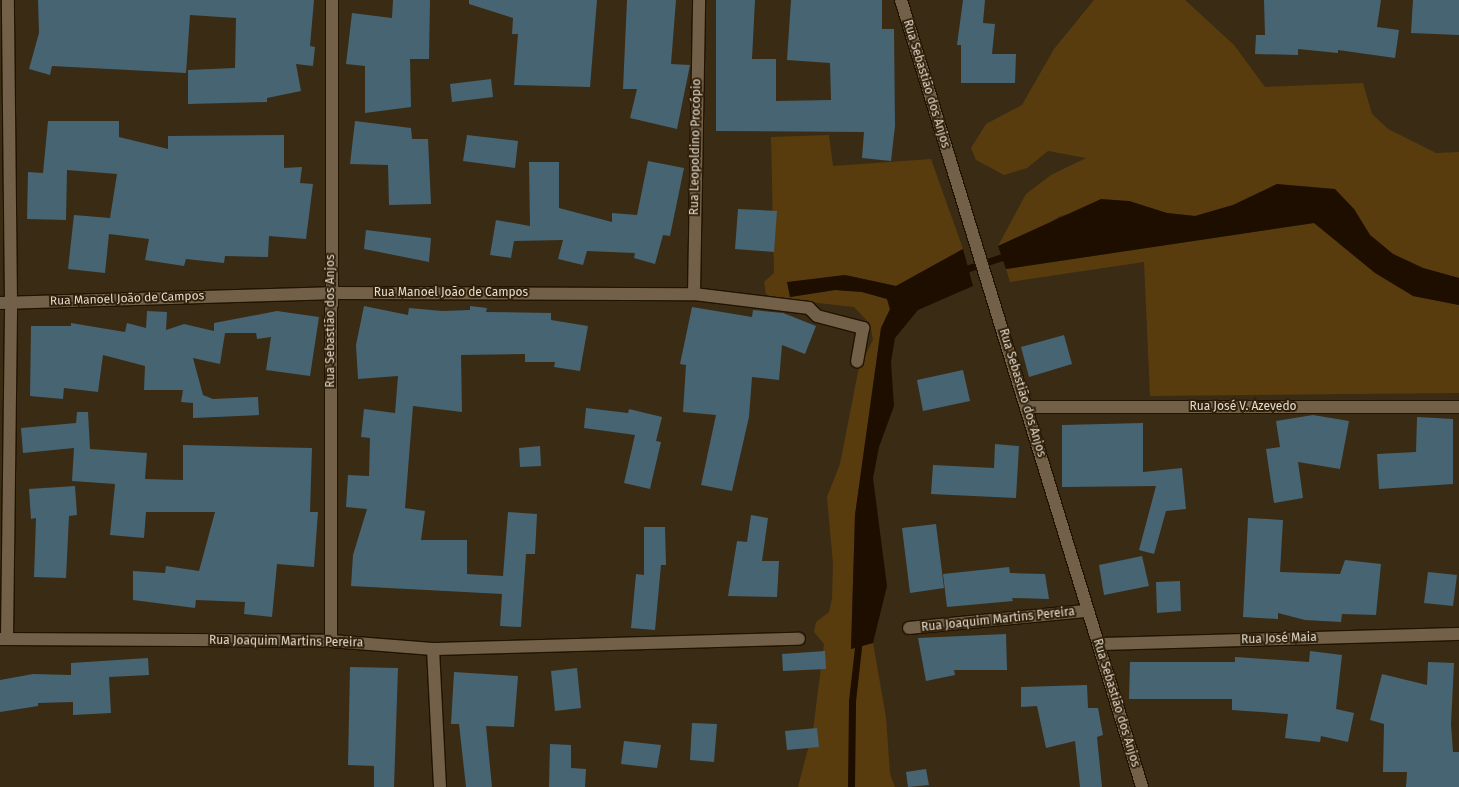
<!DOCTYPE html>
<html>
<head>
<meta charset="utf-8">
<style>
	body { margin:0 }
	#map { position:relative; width:1459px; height:787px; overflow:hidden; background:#3a2b15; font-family:"Fira Sans",sans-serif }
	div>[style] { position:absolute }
	.green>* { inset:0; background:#593c0e }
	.water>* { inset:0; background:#1e0e00 }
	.stream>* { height:7px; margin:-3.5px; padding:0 3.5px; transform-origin:3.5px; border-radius:3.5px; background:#1e0e00 }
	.building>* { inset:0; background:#476473 }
	.roads { filter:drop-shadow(1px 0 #211300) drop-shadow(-1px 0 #211300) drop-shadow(0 1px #211300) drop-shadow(0 -1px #211300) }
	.street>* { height:12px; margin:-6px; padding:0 6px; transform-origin:6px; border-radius:6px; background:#726048 }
	.secondary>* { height:12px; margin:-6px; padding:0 6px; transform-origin:6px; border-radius:6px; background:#726048 }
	span { translate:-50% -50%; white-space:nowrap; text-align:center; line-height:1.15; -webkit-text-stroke:4px #30210b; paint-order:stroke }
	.street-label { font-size:12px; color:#e5dbce }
</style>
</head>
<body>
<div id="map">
	<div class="green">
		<div style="clip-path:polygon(1094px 0,1185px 0,1234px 45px,1265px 87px,1363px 83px,1372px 114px,1388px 129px,1436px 153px,1459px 152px,1459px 278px,1423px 268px,1393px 254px,1370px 235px,1354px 209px,1277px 184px,1233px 205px,1195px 216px,1167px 213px,1129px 201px,1060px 216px,1034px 233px,998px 246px,1026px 194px,1051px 175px,1086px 158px,1048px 151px,1027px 168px,1004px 175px,976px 160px,971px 148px,986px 124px,1022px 105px,1054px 49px)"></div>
		<div style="clip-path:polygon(829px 135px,833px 166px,931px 159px,963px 249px,896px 286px,845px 275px,788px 283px,790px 297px,835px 290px,862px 292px,887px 299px,890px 310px,881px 328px,855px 515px,851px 649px,873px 643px,886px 717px,890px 774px,895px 787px,798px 787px,813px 730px,823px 652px,824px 644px,814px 632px,816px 622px,829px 612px,832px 599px,833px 564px,827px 497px,840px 464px,859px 367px,873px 340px,870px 324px,854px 307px,774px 298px,766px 294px,764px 282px,774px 273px,771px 137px)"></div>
		<div style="clip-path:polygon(1314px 223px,1413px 296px,1459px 305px,1459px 393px,1150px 396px,1144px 262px,1010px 282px,1006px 269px)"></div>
	</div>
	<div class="water">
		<div style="clip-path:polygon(1277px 184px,1335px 189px,1354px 209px,1370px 235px,1393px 254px,1423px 268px,1459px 278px,1459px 305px,1413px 296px,1375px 273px,1314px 223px,1006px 269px,998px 246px,1101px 199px,1129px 201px,1167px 213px,1195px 216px,1233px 205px)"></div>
		<div style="clip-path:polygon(963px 249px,973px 286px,918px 310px,895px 338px,891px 362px,894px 406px,879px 447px,873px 478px,887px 586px,873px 643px,851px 649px,855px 515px,881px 328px,890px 309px,887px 299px,862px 292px,835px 290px,790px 297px,787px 282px,845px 275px,896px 286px)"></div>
	</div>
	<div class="stream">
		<div style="left:960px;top:271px;width:54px;rotate:-18.4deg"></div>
		<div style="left:851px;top:787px;width:86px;rotate:-89.3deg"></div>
		<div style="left:852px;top:701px;width:62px;rotate:-83.6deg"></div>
	</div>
	<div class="building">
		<div style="clip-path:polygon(38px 0,314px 0,310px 46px,315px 47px,313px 66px,296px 64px,301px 91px,267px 98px,267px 102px,188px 104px,188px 70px,235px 68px,236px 18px,190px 15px,186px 73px,52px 66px,50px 75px,29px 69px,39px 33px)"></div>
		<div style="clip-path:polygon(393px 0,430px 0,429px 59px,410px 59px,411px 107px,365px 113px,365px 66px,346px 64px,352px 13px,392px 18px)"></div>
		<div style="clip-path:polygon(469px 0,597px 0,590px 87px,514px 85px,518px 34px,512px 34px,513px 18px,469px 4px)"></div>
		<div style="clip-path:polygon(627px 0,676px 0,671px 64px,690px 65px,677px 129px,630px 118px,637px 89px,623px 89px)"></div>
		<div style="clip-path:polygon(716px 0,755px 0,752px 59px,776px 59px,776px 101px,831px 100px,830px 63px,787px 60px,791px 0,882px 0,882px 29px,894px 29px,895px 126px,891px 161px,862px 158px,864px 132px,716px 131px)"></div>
		<div style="clip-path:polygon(963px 0,985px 0,983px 23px,995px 24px,992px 54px,1016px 54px,1015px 83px,961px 83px,961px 45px,957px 45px)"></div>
		<div style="clip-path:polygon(1264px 0,1381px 0,1377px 27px,1399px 30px,1395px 58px,1338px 50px,1338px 53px,1298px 49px,1298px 55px,1255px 54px,1256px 35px,1265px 35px)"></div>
		<div style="clip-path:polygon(1413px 0,1459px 0,1459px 35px,1411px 33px)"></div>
		<div style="clip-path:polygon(491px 79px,493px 97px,452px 102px,450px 84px)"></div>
		<div style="clip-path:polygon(48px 121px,119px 121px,119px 137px,168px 149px,168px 136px,284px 135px,284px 168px,302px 167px,300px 183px,313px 184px,306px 239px,269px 236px,268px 257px,225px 256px,224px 263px,186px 259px,184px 266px,145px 260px,149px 239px,109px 234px,105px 273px,68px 269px,74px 215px,110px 218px,117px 174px,67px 170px,66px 220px,27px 219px,28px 172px,43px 173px)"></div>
		<div style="clip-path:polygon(355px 121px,411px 128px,412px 139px,428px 139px,431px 204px,389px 205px,388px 165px,350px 164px)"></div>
		<div style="clip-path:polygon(467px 135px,518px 141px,515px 168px,463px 161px)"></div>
		<div style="clip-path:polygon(648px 161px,684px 168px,670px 236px,663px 235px,655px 264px,634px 258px,635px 253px,587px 251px,583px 265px,558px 259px,563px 240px,514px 241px,511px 258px,490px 255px,496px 220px,530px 226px,529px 162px,559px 162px,559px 208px,612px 222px,612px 213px,637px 215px)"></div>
		<div style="clip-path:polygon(738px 209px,777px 211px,774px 252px,735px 249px)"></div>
		<div style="clip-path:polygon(366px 230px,431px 238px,429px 262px,364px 249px)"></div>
		<div style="clip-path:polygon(364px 306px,408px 315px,409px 308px,442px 311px,470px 310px,470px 306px,487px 308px,486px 312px,551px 313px,551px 320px,588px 326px,580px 371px,554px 367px,555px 362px,525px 362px,525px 354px,461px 355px,462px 412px,413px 406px,405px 508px,425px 511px,421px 540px,467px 540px,467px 574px,503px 576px,508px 512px,537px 514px,535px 554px,526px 554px,521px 627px,500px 626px,502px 594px,351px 586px,353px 555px,367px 509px,346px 507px,348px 475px,369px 476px,370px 438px,361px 437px,364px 409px,395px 413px,398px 376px,358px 379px,356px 345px)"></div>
		<div style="clip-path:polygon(692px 307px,752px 317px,753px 310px,783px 313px,816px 326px,805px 354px,782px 345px,779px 380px,752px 377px,749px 417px,732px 491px,701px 485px,716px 415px,683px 412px,686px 365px,680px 364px)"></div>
		<div style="clip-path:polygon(147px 311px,167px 312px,166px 330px,184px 324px,214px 331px,214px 323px,277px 311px,319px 317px,310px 376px,266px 370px,271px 337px,257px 339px,256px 333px,225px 333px,220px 364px,193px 358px,203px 395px,213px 399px,258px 397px,259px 415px,193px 418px,193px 403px,181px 402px,183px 390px,144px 390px,145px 366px,103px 355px,98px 392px,64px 388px,63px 399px,30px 396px,31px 326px,71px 326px,71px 323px,125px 332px,127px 323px,146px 328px)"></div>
		<div style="clip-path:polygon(1064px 335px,1072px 364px,1029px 377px,1021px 347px)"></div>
		<div style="clip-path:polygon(963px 370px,970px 401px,923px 411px,917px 380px)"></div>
		<div style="clip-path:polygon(586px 408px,628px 413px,629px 409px,662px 417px,656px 441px,661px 442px,650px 489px,624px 483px,635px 435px,584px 428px)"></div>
		<div style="clip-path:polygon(77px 412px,88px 412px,90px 449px,147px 453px,145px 479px,183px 480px,183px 445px,312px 448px,310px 512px,318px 512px,314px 567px,277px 564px,272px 617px,244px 614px,245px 602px,196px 600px,195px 608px,133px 600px,133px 571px,165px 573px,166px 566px,199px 571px,215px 512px,146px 512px,144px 538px,110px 535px,115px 484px,72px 481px,74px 448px,23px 453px,21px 428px,76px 423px)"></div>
		<div style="clip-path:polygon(1313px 415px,1349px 421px,1340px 469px,1298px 462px,1303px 498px,1274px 503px,1266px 449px,1280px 447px,1276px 421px)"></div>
		<div style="clip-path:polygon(1417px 417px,1453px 419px,1453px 484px,1379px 489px,1377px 454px,1416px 452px)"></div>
		<div style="clip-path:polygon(1143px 423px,1143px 472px,1182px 468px,1186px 509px,1166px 511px,1154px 554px,1139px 550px,1156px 486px,1062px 487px,1062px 425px)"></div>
		<div style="clip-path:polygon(995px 444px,1019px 446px,1016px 498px,931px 494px,933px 465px,994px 468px)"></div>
		<div style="clip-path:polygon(540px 446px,541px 466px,520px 467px,519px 448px)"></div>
		<div style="clip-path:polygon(75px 486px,77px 515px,69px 516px,66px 578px,34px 577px,36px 518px,31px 519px,29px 489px)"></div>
		<div style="clip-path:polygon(751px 515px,768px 518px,762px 561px,779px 561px,777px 597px,728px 596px,737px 541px,747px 542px)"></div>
		<div style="clip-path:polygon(1248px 518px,1283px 520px,1280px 572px,1340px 574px,1345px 560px,1381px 564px,1376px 615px,1342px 614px,1341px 622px,1305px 620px,1278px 613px,1278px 619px,1243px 617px)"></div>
		<div style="clip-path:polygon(936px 524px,944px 588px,910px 593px,902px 528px)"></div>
		<div style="clip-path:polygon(644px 527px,665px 527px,666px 565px,661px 565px,655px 630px,631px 628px,636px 574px,644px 575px)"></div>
		<div style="clip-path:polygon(1142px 556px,1149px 586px,1104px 595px,1099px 565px)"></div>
		<div style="clip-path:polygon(1009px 567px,1010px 573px,1045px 574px,1049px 599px,1012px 598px,1013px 601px,947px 607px,943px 574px)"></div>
		<div style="clip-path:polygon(1428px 572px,1457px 575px,1453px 606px,1424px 603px)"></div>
		<div style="clip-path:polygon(1180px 581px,1181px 611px,1157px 613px,1156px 582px)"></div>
		<div style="clip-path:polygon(1006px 634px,1007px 670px,954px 670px,955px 675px,926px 681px,918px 638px)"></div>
		<div style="clip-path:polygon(825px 651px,826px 669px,783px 671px,782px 654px)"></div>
		<div style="clip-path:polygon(1310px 651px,1342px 655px,1336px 709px,1354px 713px,1348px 742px,1321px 736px,1320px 742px,1285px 738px,1288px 714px,1232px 710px,1232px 699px,1129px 699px,1130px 662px,1235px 662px,1235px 657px,1309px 662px)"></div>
		<div style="clip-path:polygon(148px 658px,149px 675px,109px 677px,111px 713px,73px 715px,73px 702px,38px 703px,38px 706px,0 712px,0 680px,33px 674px,71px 675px,71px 663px)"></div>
		<div style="clip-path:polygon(1428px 662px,1454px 663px,1451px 724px,1453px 752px,1459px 752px,1459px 787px,1406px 787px,1407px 772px,1383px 772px,1384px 724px,1370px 720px,1382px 674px,1427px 685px)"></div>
		<div style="clip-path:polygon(350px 667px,398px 668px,394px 787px,374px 787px,374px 766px,348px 765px)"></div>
		<div style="clip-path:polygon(577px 668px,581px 708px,555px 711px,551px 671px)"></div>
		<div style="clip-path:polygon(454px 672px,518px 676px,514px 727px,486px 726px,492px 787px,466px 787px,459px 724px,451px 724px)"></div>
		<div style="clip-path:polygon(1087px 685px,1088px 708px,1098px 708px,1103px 735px,1097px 737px,1102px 787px,1080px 787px,1075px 741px,1046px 748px,1037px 706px,1021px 707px,1021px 687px)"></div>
		<div style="clip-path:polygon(692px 723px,717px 724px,714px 762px,690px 760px)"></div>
		<div style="clip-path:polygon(817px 728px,819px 747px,787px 750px,785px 731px)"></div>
		<div style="clip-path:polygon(624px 741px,661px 745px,657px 768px,621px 764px)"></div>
		<div style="clip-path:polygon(550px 744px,571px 745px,571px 768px,586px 769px,585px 787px,549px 787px)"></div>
		<div style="clip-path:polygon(926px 769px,929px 785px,908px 787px,906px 772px)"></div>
	</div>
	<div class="roads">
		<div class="street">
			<div style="left:694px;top:294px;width:294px;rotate:-89deg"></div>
			<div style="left:0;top:303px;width:330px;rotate:-1.7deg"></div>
			<div style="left:330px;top:293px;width:364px;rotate:0.2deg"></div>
			<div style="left:694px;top:294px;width:116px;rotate:6.9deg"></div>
			<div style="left:809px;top:308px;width:11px;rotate:45deg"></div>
			<div style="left:817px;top:316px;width:48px;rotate:14.6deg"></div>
			<div style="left:863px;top:328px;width:34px;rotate:100deg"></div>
			<div style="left:1027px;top:407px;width:432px"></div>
			<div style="left:909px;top:628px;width:179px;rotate:-5.5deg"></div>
			<div style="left:0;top:639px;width:331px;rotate:0.3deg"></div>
			<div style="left:331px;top:641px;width:102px;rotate:4.5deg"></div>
			<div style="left:433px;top:649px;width:138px;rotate:87.1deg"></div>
			<div style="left:7px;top:639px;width:337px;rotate:-89.3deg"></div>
			<div style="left:11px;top:302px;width:302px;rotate:-90.6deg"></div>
			<div style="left:331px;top:641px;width:641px;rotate:-89.91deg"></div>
			<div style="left:1099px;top:644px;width:360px;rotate:-1.6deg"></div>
			<div style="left:433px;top:649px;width:366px;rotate:-1.6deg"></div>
		</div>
		<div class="secondary">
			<div style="left:901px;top:0;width:823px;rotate:72.97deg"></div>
		</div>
	</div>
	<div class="street-label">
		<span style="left:926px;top:84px;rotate:73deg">Rua Sebastião dos Anjos</span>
		<span style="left:696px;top:147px;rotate:-89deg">Rua Leopoldino Procópio</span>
		<span style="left:451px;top:293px">Rua Manoel João de Campos</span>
		<span style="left:127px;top:299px;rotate:-2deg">Rua Manoel João de Campos</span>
		<span style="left:331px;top:321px;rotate:-90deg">Rua Sebastião dos Anjos</span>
		<span style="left:1022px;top:393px;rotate:73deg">Rua Sebastião dos Anjos</span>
		<span style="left:1243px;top:407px">Rua José V. Azevedo</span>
		<span style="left:998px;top:620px;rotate:-6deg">Rua Joaquim Martins Pereira</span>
		<span style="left:1279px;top:639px;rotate:-2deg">Rua José Maia</span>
		<span style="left:286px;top:642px;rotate:1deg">Rua Joaquim Martins Pereira</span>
		<span style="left:1116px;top:703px;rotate:73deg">Rua Sebastião dos Anjos</span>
	</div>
</div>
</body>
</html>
